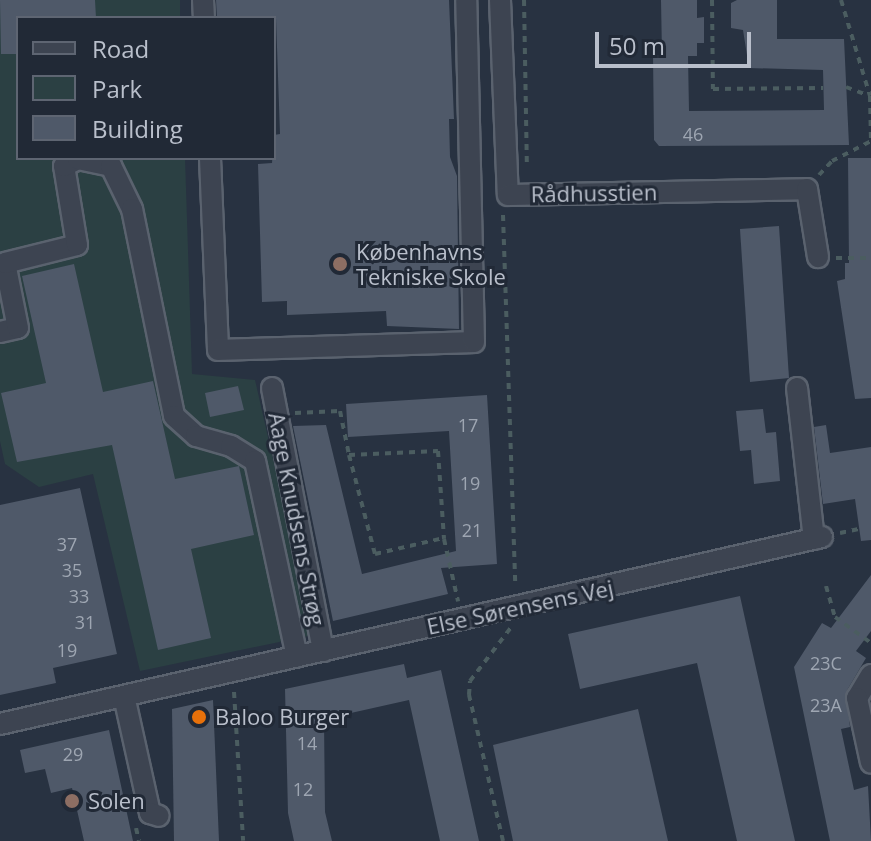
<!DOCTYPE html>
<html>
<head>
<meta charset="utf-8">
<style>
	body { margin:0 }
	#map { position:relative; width:871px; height:841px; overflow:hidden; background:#283241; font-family:"Open Sans",sans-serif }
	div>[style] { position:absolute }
	.green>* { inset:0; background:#2b4043 }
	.building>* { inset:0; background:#4f5969 }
	.path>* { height:4px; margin-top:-2px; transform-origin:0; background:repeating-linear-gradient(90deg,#4b5d60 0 6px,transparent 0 12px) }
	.roads { filter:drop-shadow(2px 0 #5a626e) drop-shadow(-2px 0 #5a626e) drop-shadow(0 2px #5a626e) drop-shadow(0 -2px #5a626e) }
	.minor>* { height:20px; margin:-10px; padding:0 10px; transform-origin:10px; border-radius:10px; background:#3d4451 }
	.dots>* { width:22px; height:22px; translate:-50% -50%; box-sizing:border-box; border:4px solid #212936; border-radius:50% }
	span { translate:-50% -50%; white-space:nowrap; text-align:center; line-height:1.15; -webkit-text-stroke:6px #212936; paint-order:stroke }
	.number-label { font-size:18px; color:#9ea6b2 }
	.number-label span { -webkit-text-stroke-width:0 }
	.street-label { font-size:22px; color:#b9bfcb }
	.poi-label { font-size:22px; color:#b9bfcb }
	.left { translate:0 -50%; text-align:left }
	.legend { position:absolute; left:16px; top:16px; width:260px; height:144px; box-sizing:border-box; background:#212936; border:2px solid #5e6572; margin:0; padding:10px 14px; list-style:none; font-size:24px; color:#b9bfcb }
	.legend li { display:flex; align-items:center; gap:16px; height:40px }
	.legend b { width:40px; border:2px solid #5e6572 }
	.scale { position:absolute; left:595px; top:32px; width:156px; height:36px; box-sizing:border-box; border:4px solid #b9bfcb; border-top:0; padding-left:10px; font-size:24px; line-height:28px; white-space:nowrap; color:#b9bfcb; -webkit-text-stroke:6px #212936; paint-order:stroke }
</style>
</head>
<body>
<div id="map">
	<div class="green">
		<div style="clip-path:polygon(0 0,180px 0,180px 18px,18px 18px,18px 158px,185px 158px,192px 374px,255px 380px,313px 635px,140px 671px,93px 474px,39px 487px,5px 464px,0 441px)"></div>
	</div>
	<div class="building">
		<div style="clip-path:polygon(0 0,95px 0,96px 18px,18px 18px,18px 54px,1px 54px)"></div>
		<div style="clip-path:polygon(216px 0,449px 0,454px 119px,449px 119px,450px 157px,457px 176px,459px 329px,387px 326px,386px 311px,287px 315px,287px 301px,262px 302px,258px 164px,272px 163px,274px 135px,280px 134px,276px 18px,217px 18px)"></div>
		<div style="clip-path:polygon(661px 0,697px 0,697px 18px,704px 17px,704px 43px,697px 43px,697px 56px,688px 56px,689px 111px,824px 110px,823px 70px,749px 68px,743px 30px,731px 28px,731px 3px,737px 0,777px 0,777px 39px,844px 39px,849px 145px,659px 146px,654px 140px,653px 55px,662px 55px)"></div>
		<div style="clip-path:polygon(848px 158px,871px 158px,871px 398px,855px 399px,837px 281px,845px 279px,845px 263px,849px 263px)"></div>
		<div style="clip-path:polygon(779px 226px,789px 378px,750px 382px,740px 229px)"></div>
		<div style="clip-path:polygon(74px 264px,103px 392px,153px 381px,175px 479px,239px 466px,254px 535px,191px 549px,211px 638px,158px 650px,112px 445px,17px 462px,1px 393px,46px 383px,22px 276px)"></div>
		<div style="clip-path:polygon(238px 386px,244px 410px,210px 417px,205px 393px)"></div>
		<div style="clip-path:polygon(487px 395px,497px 564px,441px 568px,448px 594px,333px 621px,293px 426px,326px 425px,362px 574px,456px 551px,449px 431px,348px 437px,346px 404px)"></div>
		<div style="clip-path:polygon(763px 409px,766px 433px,776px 432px,780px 481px,754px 484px,751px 450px,740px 451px,736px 411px)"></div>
		<div style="clip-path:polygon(826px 425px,830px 453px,871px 447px,871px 540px,861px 541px,855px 499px,823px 504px,814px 427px)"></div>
		<div style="clip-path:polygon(80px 488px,117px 654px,53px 668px,56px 683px,0 695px,0 505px)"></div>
		<div style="clip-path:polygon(871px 575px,871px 631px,856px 651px,866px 658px,846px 692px,850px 727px,841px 729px,854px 790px,868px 786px,871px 841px,830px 841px,794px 667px,822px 623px,831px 628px)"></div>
		<div style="clip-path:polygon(740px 596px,749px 637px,795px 841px,737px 841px,697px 663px,580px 689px,568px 634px)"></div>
		<div style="clip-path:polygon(404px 664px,407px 678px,441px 670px,479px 841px,440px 841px,409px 700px,324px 719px,325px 812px,332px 841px,294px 841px,288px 813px,285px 689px)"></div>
		<div style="clip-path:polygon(213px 700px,219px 841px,174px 841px,172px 709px)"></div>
		<div style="clip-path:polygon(638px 709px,668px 841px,513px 841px,493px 745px)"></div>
		<div style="clip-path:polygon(109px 730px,133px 841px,84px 841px,72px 788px,51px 793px,45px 769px,25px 773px,20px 750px)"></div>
	</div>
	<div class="path">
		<div style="left:524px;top:0;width:168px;rotate:89deg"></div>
		<div style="left:712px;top:0;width:89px;rotate:89.4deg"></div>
		<div style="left:713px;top:89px;width:110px;rotate:-0.5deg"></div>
		<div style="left:841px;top:0;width:100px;rotate:73.2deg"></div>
		<div style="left:870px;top:96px;width:45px;rotate:88.7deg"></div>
		<div style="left:846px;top:87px;width:25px;rotate:21deg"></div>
		<div style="left:819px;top:175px;width:19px;rotate:-47deg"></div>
		<div style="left:832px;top:161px;width:44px;rotate:-27.1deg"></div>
		<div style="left:503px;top:215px;width:371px;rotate:88.1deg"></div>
		<div style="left:836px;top:258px;width:35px"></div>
		<div style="left:295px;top:413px;width:45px;rotate:-2.5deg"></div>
		<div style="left:340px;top:411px;width:45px;rotate:78.4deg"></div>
		<div style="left:349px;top:455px;width:89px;rotate:-2.6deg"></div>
		<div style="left:438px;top:451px;width:88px;rotate:86.1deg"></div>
		<div style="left:444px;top:539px;width:64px;rotate:77.3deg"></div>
		<div style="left:349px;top:455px;width:102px;rotate:75.3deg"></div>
		<div style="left:375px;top:554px;width:71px;rotate:-13.1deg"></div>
		<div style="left:840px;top:533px;width:19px;rotate:-12deg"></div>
		<div style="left:826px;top:586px;width:32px;rotate:74deg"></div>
		<div style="left:835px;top:617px;width:44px;rotate:35.8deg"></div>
		<div style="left:234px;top:692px;width:149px;rotate:86.5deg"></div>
		<div style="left:136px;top:828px;width:13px;rotate:77deg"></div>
		<div style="left:503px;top:841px;width:150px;rotate:-103.1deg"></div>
		<div style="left:469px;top:695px;width:14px;rotate:-86deg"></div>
		<div style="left:470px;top:681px;width:69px;rotate:-52.6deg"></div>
	</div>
	<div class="roads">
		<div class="minor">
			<div style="left:203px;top:0;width:18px;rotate:87deg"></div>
			<div style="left:500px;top:0;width:195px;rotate:87.7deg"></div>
			<div style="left:508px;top:195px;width:299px;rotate:-1.1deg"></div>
			<div style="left:807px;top:189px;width:69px;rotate:80.8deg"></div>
			<div style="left:210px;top:158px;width:192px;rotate:87.6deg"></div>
			<div style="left:218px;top:350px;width:256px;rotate:-1.8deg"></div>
			<div style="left:474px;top:342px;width:342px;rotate:-91.3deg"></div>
			<div style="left:0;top:332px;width:18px;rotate:-13deg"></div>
			<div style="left:18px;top:328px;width:66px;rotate:-101.3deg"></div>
			<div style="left:5px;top:263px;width:74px;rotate:-14deg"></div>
			<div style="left:77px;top:245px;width:80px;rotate:-99.3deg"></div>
			<div style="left:64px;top:166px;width:16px;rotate:-27deg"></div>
			<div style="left:78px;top:159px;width:34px;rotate:12deg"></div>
			<div style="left:111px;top:166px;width:48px;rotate:64deg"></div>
			<div style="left:132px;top:209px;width:211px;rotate:78.5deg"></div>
			<div style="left:174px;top:416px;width:30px;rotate:42deg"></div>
			<div style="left:196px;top:436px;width:36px;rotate:16deg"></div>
			<div style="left:231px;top:446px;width:28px;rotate:32deg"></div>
			<div style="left:255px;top:461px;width:200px;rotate:77.9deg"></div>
			<div style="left:272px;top:388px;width:268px;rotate:79deg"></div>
			<div style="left:797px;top:388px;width:152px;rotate:83.6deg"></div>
			<div style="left:871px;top:675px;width:27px;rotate:121deg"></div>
			<div style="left:857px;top:698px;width:66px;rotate:77.8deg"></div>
			<div style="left:124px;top:696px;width:120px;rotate:77.5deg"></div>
			<div style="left:150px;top:813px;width:9px;rotate:18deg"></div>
			<div style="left:0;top:724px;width:843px;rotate:-12.82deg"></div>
		</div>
	</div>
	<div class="dots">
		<div style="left:340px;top:264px;background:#8d6e63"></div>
		<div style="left:199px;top:717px;background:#e8710a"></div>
		<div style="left:72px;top:801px;background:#8d6e63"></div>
	</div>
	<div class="number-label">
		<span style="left:693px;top:134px">46</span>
		<span style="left:468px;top:425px">17</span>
		<span style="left:470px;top:483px">19</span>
		<span style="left:472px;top:530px">21</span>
		<span style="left:67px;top:544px">37</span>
		<span style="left:72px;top:570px">35</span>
		<span style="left:79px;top:596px">33</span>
		<span style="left:85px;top:622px">31</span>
		<span style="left:67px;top:650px">19</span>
		<span style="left:826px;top:663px">23C</span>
		<span style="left:826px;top:705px">23A</span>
		<span style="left:307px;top:743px">14</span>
		<span style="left:73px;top:754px">29</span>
		<span style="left:303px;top:789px">12</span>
	</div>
	<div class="street-label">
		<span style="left:594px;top:193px;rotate:-1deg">Rådhusstien</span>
		<span style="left:297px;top:519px;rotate:79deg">Aage Knudsens Strøg</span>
		<span style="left:520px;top:607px;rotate:-12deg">Else Sørensens Vej</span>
	</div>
	<div class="poi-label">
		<span class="left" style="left:356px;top:264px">Københavns<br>Tekniske Skole</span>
		<span class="left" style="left:215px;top:717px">Baloo Burger</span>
		<span class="left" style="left:88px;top:801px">Solen</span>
	</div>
	<ul class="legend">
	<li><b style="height:10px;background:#3d4451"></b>Road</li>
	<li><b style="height:22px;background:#2b4043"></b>Park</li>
	<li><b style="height:22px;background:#4f5969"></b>Building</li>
	</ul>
	<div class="scale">50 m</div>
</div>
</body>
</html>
